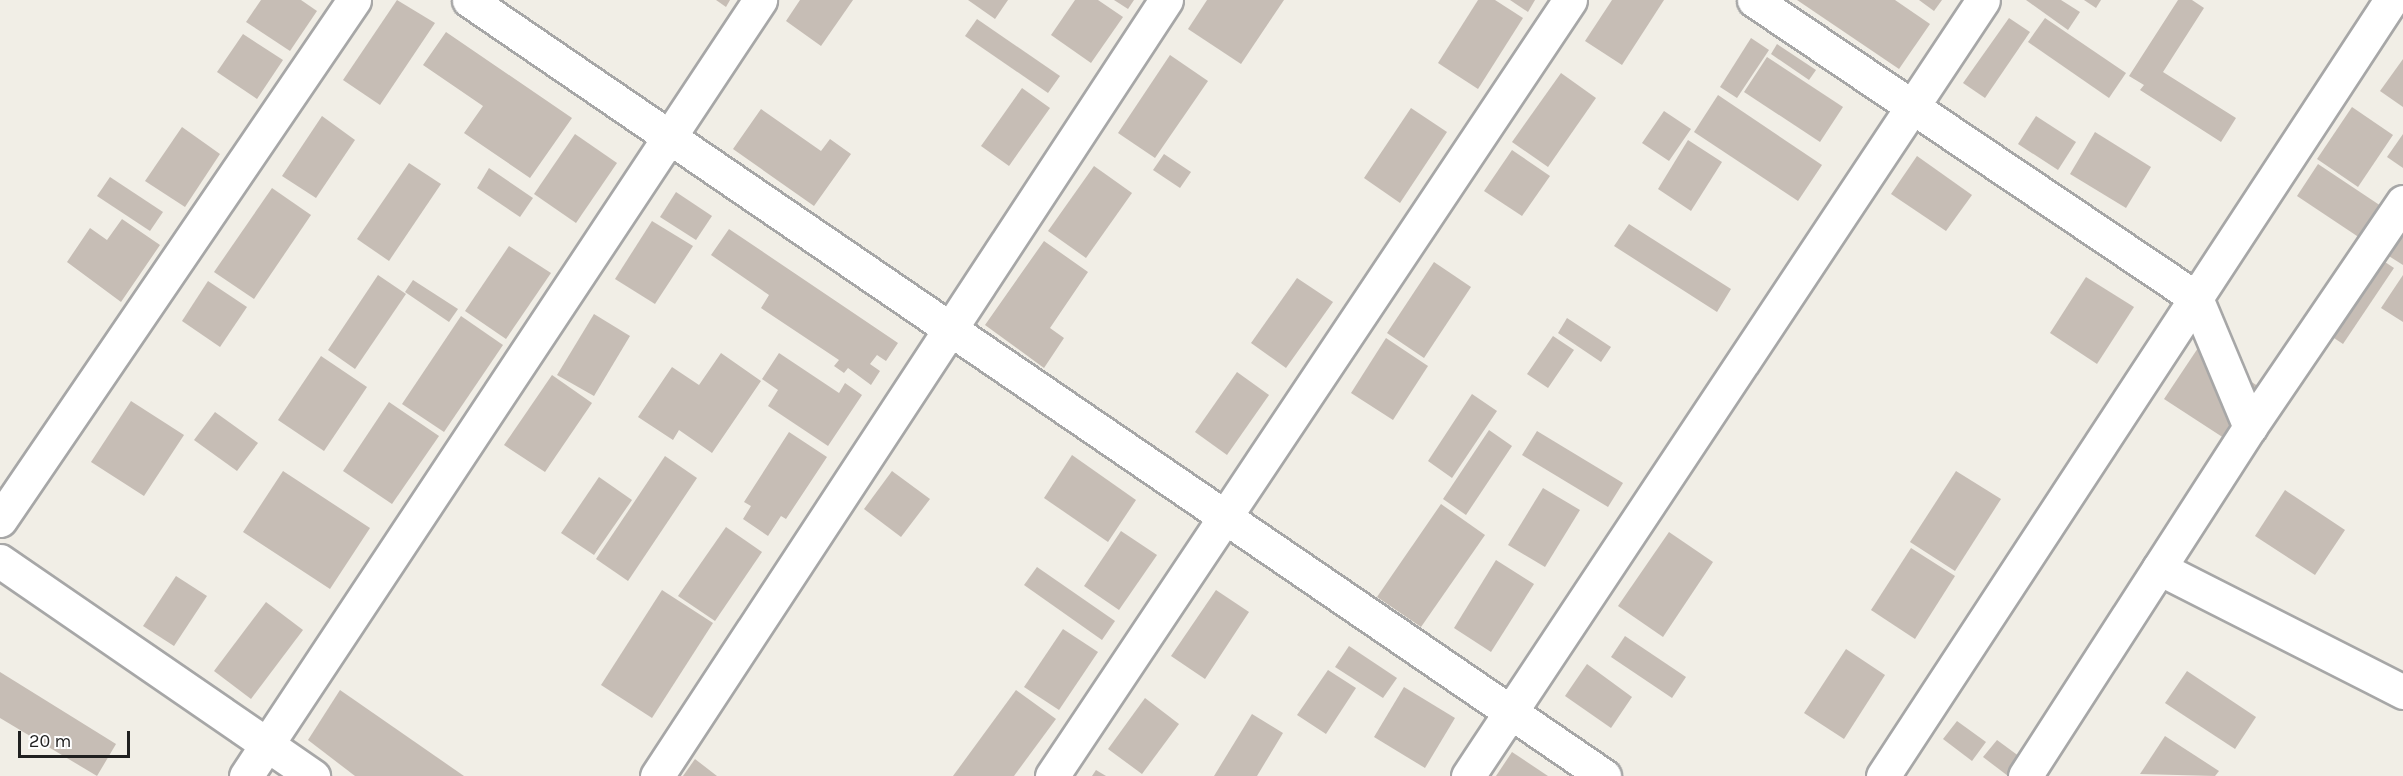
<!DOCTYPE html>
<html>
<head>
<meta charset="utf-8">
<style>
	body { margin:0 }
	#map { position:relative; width:2403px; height:776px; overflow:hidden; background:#f1eee6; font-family:Karla,sans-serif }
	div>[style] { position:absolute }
	.building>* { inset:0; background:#c6bdb5 }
	.roads { filter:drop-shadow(2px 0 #a7a7a7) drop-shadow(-2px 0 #a7a7a7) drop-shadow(0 2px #a7a7a7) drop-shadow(0 -2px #a7a7a7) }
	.street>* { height:33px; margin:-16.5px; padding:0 16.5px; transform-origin:16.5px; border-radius:16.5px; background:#fff }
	span { translate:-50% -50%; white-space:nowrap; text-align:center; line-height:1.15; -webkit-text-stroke:6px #fff; paint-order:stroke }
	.scale { position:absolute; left:18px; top:731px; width:112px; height:27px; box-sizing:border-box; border:3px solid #202020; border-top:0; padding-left:8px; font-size:18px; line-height:21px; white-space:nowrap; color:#202020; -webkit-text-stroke:4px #fff; paint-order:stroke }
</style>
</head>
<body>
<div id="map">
	<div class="building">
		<div style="clip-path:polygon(261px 0,301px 0,317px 11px,290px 51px,246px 22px)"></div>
		<div style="clip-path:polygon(397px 0,435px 23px,380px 105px,343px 80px)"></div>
		<div style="clip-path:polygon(716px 0,730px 0,726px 7px)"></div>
		<div style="clip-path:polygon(800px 0,853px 0,821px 46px,786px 21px)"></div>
		<div style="clip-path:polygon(968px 0,1008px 0,995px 19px)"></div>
		<div style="clip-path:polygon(1075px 0,1098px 0,1123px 17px,1091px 63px,1051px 35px)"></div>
		<div style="clip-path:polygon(1114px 0,1134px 0,1128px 9px)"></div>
		<div style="clip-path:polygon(1207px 0,1284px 0,1241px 64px,1188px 29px)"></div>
		<div style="clip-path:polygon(1478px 0,1495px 0,1523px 18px,1478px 89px,1438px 63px)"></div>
		<div style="clip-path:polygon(1510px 0,1535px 0,1528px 12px)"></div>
		<div style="clip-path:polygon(1612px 0,1664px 0,1622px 65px,1585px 41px)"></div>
		<div style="clip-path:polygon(1797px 0,1895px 0,1930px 24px,1899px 69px)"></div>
		<div style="clip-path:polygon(1919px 0,1942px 0,1934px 11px)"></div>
		<div style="clip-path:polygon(2026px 0,2061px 0,2080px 12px,2068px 30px)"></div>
		<div style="clip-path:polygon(2084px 0,2101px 0,2096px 8px)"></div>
		<div style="clip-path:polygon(2178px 0,2192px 0,2204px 8px,2163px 72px,2236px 118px,2221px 142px,2140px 90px,2144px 85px,2129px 76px)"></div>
		<div style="clip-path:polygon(2009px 18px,2030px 32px,1985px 98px,1963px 83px)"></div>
		<div style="clip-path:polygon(2045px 18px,2126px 73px,2109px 98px,2028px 42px)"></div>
		<div style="clip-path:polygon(977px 19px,1060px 76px,1048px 93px,965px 36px)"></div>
		<div style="clip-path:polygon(446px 32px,572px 118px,530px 178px,464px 133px,483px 106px,423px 65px)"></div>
		<div style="clip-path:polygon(243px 34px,283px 60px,257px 99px,217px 72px)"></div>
		<div style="clip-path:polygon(1751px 38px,1769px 50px,1737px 98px,1720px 87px)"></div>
		<div style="clip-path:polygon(1777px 44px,1816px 70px,1809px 80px,1771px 54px)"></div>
		<div style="clip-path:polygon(1170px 55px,1208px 81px,1155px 158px,1118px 133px)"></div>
		<div style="clip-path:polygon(1767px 57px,1843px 107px,1820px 142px,1744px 92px)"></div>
		<div style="clip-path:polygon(2403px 59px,2403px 107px,2380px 91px)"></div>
		<div style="clip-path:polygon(1561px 73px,1596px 98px,1548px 167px,1512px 142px)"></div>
		<div style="clip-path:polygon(1022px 88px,1050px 108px,1009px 166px,981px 146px)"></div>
		<div style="clip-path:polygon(1718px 95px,1822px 165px,1798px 201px,1694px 132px)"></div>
		<div style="clip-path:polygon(2352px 107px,2393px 135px,2358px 187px,2317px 159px)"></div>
		<div style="clip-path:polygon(1411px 108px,1447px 132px,1400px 203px,1364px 178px)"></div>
		<div style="clip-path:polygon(761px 109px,821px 151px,830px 139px,851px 154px,814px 206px,733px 149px)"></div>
		<div style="clip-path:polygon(1664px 111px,1691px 129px,1669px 161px,1642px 143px)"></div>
		<div style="clip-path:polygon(322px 116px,355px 140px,316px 198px,282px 176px)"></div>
		<div style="clip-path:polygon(2036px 116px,2076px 142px,2058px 170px,2018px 144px)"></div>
		<div style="clip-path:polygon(182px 127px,220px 154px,185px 207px,145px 181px)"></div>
		<div style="clip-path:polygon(2095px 132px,2151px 167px,2126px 208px,2070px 174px)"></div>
		<div style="clip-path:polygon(575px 134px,617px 163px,576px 223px,534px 194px)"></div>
		<div style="clip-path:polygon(2403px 134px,2403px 168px,2387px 157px)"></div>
		<div style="clip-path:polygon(1688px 140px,1722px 162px,1691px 211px,1658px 189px)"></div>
		<div style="clip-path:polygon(1512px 150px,1550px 176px,1522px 216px,1484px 191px)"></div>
		<div style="clip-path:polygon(1164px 154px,1191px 172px,1180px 188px,1153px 170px)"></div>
		<div style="clip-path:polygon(1917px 156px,1972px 195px,1946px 231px,1891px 194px)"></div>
		<div style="clip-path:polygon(409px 163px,441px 184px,389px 261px,357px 239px)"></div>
		<div style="clip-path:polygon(2318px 164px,2396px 216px,2375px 248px,2297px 196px)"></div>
		<div style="clip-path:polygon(1094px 166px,1132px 193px,1086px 258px,1048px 231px)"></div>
		<div style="clip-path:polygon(489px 168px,533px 198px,520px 217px,477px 188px)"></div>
		<div style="clip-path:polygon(110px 177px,163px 212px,150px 231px,97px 196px)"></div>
		<div style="clip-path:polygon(272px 188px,311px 215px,254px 299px,214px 272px)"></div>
		<div style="clip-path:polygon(676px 192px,712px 216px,696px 240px,660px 217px)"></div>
		<div style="clip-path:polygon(122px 219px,160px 245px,121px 302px,67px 262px,90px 228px,107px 240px)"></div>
		<div style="clip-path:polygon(652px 221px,693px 246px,655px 304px,615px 279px)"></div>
		<div style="clip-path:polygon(1629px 224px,1731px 289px,1717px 312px,1614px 246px)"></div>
		<div style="clip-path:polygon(729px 229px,898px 343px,886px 361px,877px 355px,870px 364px,880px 371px,871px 385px,848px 368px,844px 373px,834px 366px,839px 360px,761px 308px,769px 295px,711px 255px)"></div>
		<div style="clip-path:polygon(2397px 234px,2403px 238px,2403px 265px,2384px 253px)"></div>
		<div style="clip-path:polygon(1044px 241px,1088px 272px,1050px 328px,1064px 338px,1044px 368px,985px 325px)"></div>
		<div style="clip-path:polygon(2358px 244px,2394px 268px,2343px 344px,2307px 320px)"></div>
		<div style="clip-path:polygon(509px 246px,551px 273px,506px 339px,465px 311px)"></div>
		<div style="clip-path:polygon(1434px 262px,1471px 287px,1424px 358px,1387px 333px)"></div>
		<div style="clip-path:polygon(378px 275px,406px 294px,355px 369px,328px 350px)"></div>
		<div style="clip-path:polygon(2403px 275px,2403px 322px,2381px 308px)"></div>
		<div style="clip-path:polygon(2086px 277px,2134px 307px,2097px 364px,2050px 333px)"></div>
		<div style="clip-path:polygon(1297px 278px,1333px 302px,1286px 368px,1251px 343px)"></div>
		<div style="clip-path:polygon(413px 280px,458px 309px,449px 322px,405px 292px)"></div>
		<div style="clip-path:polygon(208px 281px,247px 307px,220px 347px,182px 321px)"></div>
		<div style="clip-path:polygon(594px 314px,630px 336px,594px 396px,557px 375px)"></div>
		<div style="clip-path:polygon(461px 316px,503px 345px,444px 432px,402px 404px)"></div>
		<div style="clip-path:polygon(1567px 318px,1611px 347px,1601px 362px,1558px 333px)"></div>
		<div style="clip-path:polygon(1553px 336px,1574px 350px,1548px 388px,1527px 374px)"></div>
		<div style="clip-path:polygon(1386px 338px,1428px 366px,1393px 420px,1351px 393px)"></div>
		<div style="clip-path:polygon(2198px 348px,2261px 388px,2227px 440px,2164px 399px)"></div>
		<div style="clip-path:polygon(721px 353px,761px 381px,712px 453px,679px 430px,673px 440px,638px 417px,672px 367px,699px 385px)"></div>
		<div style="clip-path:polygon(779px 353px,839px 393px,845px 383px,862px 395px,828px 446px,768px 406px,778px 390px,762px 379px)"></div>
		<div style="clip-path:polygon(321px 356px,367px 387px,324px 451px,278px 420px)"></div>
		<div style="clip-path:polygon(1237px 372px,1269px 395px,1227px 455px,1195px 432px)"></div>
		<div style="clip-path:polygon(552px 375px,592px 403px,545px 472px,504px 445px)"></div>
		<div style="clip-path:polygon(1472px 394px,1497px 411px,1452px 478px,1428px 461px)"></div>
		<div style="clip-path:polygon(131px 401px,184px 435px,144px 496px,91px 462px)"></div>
		<div style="clip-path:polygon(389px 402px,439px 436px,392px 504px,343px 471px)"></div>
		<div style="clip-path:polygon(215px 412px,258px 443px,237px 471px,194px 440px)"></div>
		<div style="clip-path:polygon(1489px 430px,1512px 446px,1466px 515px,1443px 499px)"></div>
		<div style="clip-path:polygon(1537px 431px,1623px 483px,1608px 507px,1522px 455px)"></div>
		<div style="clip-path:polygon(789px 432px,827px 457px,786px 519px,781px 516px,768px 536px,743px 519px,751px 506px,744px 502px)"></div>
		<div style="clip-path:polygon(1072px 455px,1136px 500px,1108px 542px,1044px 498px)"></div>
		<div style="clip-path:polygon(665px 456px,697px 478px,628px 581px,596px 559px)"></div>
		<div style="clip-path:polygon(283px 471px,370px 528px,330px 589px,243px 532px)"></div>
		<div style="clip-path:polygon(892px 471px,930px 499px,901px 537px,864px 509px)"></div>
		<div style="clip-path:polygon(1956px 471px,2001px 499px,1955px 571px,1910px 542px)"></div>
		<div style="clip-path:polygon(599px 477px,632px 500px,594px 555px,561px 533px)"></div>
		<div style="clip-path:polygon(1543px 488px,1580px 510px,1545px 567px,1508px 545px)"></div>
		<div style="clip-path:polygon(2285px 490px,2345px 530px,2315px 575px,2255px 536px)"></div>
		<div style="clip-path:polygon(1441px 504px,1485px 535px,1421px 627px,1377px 597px)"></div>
		<div style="clip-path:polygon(726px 527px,762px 552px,715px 621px,678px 596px)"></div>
		<div style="clip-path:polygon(1121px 531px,1157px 555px,1119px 610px,1084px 586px)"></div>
		<div style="clip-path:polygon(1669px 532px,1713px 562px,1663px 637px,1618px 606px)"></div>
		<div style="clip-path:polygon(1911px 548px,1955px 576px,1915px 639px,1871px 610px)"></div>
		<div style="clip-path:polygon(1496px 560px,1534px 584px,1491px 652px,1454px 628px)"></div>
		<div style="clip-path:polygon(1037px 567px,1115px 621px,1102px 640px,1024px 585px)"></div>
		<div style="clip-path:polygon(176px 576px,207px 596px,174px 646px,143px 626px)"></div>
		<div style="clip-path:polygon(662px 590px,713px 623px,652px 718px,601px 685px)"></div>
		<div style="clip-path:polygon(1216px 590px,1249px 612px,1205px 679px,1171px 656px)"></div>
		<div style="clip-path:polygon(266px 602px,303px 630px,251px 699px,214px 671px)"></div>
		<div style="clip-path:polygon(1063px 629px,1098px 652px,1059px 710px,1024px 687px)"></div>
		<div style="clip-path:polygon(1625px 636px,1686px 677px,1672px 698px,1611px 657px)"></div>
		<div style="clip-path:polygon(1349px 646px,1397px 678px,1383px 698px,1335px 667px)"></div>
		<div style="clip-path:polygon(1846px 649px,1885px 675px,1844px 739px,1804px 713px)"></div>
		<div style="clip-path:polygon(1587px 664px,1632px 697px,1611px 728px,1565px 696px)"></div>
		<div style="clip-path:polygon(1328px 670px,1356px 688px,1326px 734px,1297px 715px)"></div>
		<div style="clip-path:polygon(2187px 671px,2256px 717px,2235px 749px,2165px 703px)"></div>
		<div style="clip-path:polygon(0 672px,116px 744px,97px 776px,0 718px)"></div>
		<div style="clip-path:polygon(1404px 687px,1455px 718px,1425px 768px,1374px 737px)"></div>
		<div style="clip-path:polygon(340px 690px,464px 776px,355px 776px,308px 740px)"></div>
		<div style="clip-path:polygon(1016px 690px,1056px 719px,1014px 776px,953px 776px)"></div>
		<div style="clip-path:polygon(1145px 698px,1179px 724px,1142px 774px,1108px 749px)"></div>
		<div style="clip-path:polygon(1252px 714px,1283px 733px,1257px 776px,1214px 776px)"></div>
		<div style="clip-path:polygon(1957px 721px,1986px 742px,1972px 761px,1943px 739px)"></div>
		<div style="clip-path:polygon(2165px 736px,2219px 771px,2215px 776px,2140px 774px)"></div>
		<div style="clip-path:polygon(1997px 740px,2046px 776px,2008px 776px,1983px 757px)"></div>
		<div style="clip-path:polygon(1512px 752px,1548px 776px,1496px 776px)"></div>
		<div style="clip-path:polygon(695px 759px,717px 776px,683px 776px)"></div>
		<div style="clip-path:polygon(1096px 770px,1106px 776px,1092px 776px)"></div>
	</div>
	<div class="roads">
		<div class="street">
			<div style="left:469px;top:0;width:1375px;rotate:34.36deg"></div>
			<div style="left:1754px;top:0;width:533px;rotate:33.99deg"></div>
			<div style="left:2196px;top:298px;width:140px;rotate:67.3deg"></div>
			<div style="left:0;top:520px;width:629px;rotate:-55.75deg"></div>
			<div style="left:0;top:561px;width:380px;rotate:34.5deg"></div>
			<div style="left:2159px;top:568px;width:274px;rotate:26.9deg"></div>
			<div style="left:246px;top:776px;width:931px;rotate:-56.48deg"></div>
			<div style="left:657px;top:776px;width:928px;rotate:-56.74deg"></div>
			<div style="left:1052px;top:776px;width:933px;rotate:-56.28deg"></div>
			<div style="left:1468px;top:776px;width:931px;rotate:-56.43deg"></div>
			<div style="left:1883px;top:776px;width:927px;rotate:-56.79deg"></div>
			<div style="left:2025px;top:776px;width:415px;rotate:-57.2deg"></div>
			<div style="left:2250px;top:427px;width:272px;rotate:-55.8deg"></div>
		</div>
	</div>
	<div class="scale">20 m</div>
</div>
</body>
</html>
